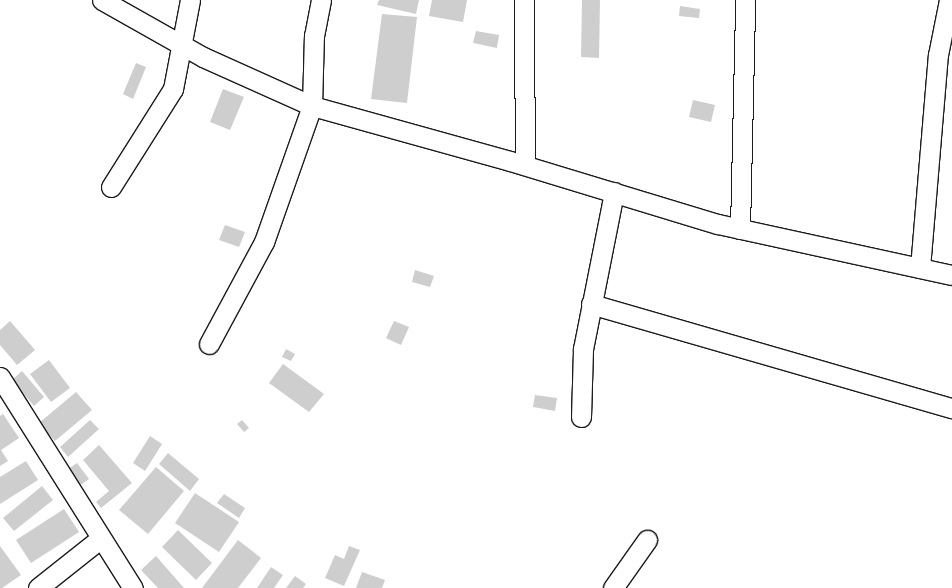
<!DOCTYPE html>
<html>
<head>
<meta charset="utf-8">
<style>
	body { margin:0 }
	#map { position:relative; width:952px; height:588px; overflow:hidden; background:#fff; font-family:Kalam,sans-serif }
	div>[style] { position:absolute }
	.building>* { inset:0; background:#cecece }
	.roads { filter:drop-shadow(1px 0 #1c1c1c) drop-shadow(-1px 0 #1c1c1c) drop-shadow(0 1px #1c1c1c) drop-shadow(0 -1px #1c1c1c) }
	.minor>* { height:19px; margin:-9.5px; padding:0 9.5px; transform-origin:9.5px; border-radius:9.5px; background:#fff }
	span { translate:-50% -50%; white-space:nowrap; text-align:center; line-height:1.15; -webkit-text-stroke:4px #fff; paint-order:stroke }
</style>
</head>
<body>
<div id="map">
	<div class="building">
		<div style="clip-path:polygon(379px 0,419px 0,416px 14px,377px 5px)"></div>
		<div style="clip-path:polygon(432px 0,467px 0,463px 22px,429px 16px)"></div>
		<div style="clip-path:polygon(582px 0,600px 0,599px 58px,581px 57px)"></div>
		<div style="clip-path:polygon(680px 6px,700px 9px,699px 18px,679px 16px)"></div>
		<div style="clip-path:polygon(382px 14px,417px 17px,407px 103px,371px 99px)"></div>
		<div style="clip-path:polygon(476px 31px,499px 35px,497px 48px,473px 43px)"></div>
		<div style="clip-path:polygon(136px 63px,146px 67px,133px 99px,123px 94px)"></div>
		<div style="clip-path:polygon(223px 89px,244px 97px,230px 130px,210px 122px)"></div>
		<div style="clip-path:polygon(693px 100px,715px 105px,711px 122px,689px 117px)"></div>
		<div style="clip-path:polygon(225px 225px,245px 232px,239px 247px,219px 240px)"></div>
		<div style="clip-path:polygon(415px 270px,434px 276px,430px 287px,412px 282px)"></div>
		<div style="clip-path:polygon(10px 321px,35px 350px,17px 365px,0 345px,0 330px)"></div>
		<div style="clip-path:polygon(394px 321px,409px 327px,401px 345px,386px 338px)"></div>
		<div style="clip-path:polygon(286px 349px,295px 354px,291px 361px,282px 357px)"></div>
		<div style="clip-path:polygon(49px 360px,70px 388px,51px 402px,30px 374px)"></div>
		<div style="clip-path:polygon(283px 364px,324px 394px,309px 412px,269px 383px)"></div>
		<div style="clip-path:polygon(22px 371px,44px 397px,34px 406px,12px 380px)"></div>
		<div style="clip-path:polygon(76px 392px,92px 410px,55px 441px,39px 423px)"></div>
		<div style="clip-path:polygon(535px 395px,557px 398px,555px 411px,533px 407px)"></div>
		<div style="clip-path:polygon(3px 414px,19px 438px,1px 450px,8px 461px,0 466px,0 416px)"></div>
		<div style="clip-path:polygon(90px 420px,99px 429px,68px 457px,60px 447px)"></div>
		<div style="clip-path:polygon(242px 420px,249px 428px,244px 432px,237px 424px)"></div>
		<div style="clip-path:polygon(150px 436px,162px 444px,145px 471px,133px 463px)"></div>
		<div style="clip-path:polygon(99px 445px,132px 483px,101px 508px,96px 502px,109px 491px,83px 460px)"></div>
		<div style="clip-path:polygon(168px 453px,199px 479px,190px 491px,159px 464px)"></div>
		<div style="clip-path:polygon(26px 461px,38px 480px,0 504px,0 477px)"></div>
		<div style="clip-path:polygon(77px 463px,89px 479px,79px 486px,67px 470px)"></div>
		<div style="clip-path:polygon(156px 467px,184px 491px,148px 534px,119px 510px)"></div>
		<div style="clip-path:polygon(42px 486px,53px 500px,14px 531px,3px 518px)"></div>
		<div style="clip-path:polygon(195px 493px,239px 522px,219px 552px,175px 523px)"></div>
		<div style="clip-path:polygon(224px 494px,245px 508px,239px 518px,217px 503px)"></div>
		<div style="clip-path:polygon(64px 509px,79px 532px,31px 563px,16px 540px)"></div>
		<div style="clip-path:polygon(178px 530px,212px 563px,196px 580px,162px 547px)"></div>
		<div style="clip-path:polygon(238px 540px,261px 558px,238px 588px,202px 588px)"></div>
		<div style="clip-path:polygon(0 546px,21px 575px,2px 588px,0 588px)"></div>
		<div style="clip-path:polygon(349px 546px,360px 550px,344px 586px,325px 578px,335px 555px,344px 559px)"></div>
		<div style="clip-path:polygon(156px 556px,184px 588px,158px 588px,141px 570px)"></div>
		<div style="clip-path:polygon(271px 567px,283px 575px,274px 588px,257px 588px)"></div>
		<div style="clip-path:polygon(362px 572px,385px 580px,382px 588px,356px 588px)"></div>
		<div style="clip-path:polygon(295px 576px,306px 584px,303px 588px,286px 588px)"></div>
	</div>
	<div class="roads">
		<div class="minor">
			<div style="left:102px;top:0;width:116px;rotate:29.4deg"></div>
			<div style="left:203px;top:57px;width:120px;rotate:24.2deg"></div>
			<div style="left:312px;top:106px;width:205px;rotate:15.5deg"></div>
			<div style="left:510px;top:161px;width:217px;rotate:16.9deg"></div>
			<div style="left:718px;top:224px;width:239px;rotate:12.3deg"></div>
			<div style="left:524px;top:0;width:165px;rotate:89.7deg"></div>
			<div style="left:111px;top:187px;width:116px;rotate:-57.7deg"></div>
			<div style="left:173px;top:89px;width:91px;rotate:-79.2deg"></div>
			<div style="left:740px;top:229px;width:229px;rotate:-88.7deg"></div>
			<div style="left:920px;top:268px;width:214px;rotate:-85.2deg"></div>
			<div style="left:938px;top:55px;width:56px;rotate:-78.7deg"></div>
			<div style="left:591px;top:304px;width:376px;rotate:16.1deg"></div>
			<div style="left:209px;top:344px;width:116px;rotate:-61.7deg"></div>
			<div style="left:264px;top:242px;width:144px;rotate:-70.6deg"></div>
			<div style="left:312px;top:106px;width:70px;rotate:-88.4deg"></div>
			<div style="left:314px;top:36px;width:37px;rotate:-79deg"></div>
			<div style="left:0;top:377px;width:249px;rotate:57.8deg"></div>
			<div style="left:581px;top:417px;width:68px;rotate:-88.3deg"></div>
			<div style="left:583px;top:349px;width:160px;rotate:-78.8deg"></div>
			<div style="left:38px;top:588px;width:80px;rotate:-38.4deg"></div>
			<div style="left:613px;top:588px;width:59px;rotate:-54.7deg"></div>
		</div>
	</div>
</div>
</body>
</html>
